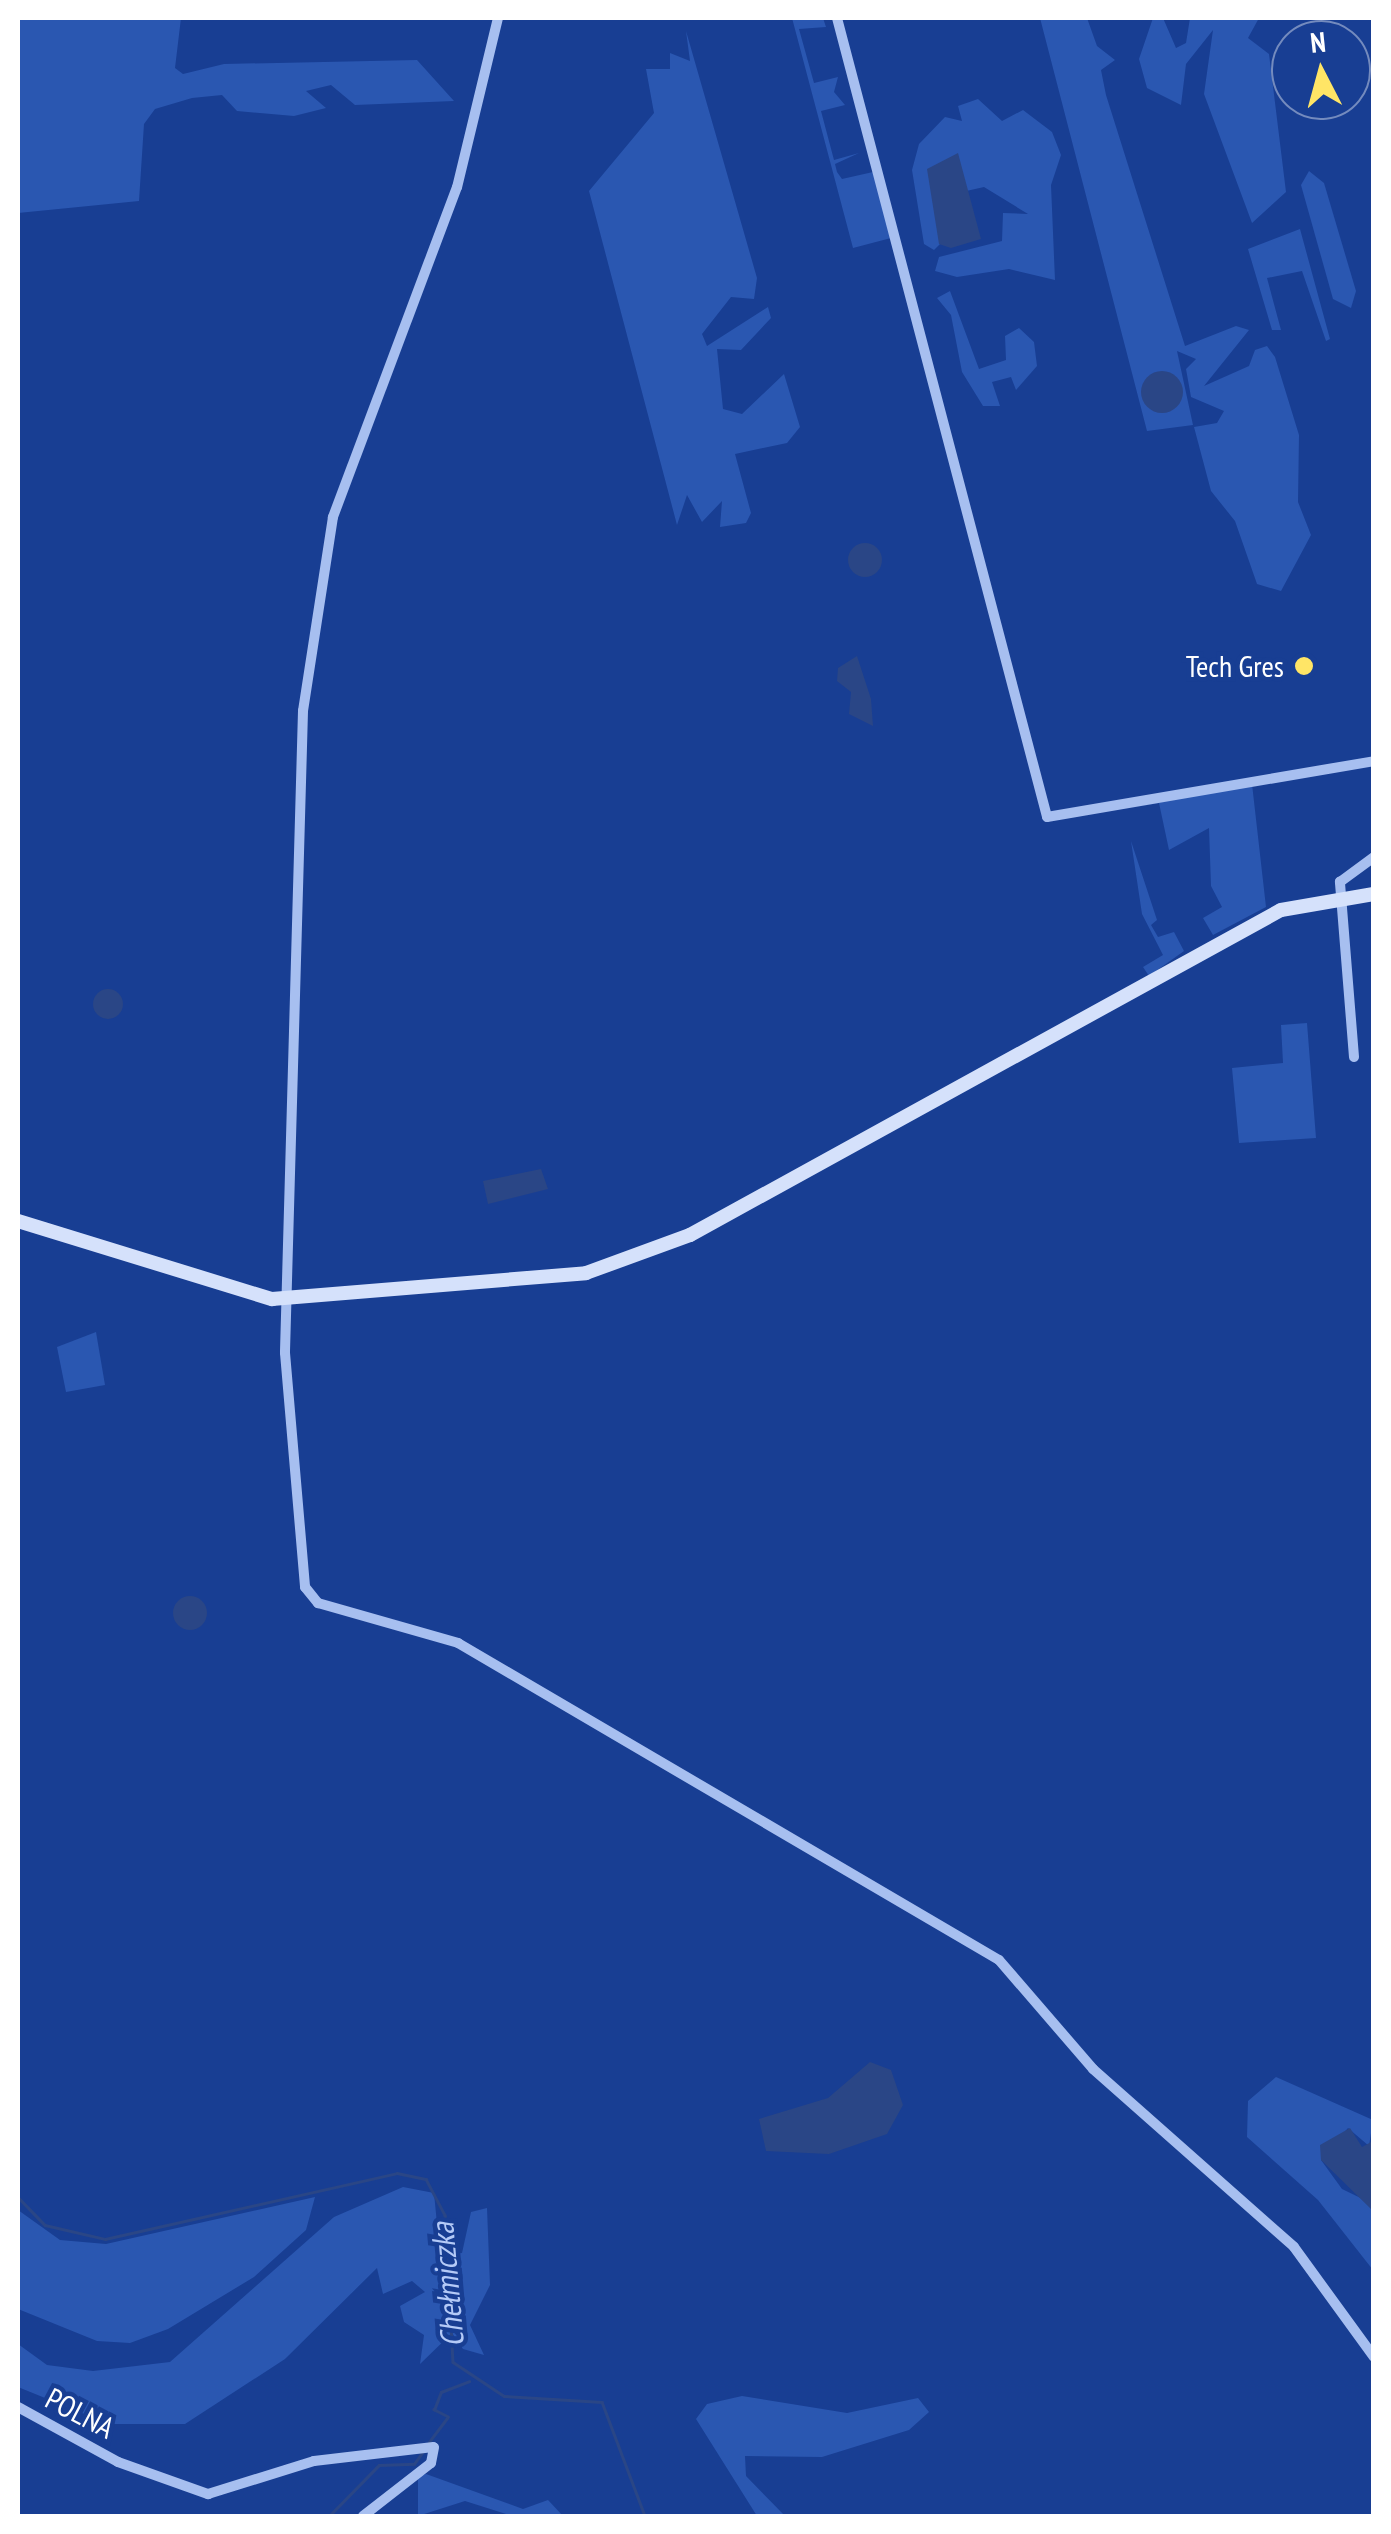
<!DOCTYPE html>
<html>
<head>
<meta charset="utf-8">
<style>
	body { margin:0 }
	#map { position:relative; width:1391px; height:2534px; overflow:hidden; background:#183e93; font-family:"PT Sans Narrow",sans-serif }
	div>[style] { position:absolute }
	.green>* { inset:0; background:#2a57b1 }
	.water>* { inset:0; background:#2a4686 }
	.round { border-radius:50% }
	.stream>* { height:2.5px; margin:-1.25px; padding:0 1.25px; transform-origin:1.25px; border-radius:1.25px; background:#2a4686 }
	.street>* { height:10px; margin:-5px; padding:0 5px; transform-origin:5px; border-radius:5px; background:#a7bff0 }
	.secondary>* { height:14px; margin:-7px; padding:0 7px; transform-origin:7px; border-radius:7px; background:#d5e1fb }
	.dots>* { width:28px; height:28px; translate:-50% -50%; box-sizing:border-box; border:5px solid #183e93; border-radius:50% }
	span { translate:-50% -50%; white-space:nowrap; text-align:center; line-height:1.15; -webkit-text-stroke:9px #183e93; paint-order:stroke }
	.poi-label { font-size:30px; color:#fff }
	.right { translate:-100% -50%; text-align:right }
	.street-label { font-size:30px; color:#fff }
	.water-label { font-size:32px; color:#b4caf7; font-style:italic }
	.frame { position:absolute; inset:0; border:20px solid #fff; pointer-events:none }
	.north { position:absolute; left:1271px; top:20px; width:100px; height:100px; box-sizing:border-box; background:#183e93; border:2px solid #748bbe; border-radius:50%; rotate:354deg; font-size:28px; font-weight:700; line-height:40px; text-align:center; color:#fff }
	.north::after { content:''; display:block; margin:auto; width:35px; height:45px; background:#ffe566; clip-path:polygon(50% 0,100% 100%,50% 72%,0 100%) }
</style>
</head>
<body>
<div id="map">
	<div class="green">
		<div style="clip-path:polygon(18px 18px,181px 18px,175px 68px,183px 74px,224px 64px,417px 60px,454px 101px,355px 105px,331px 85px,306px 91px,326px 108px,294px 116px,237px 111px,222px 95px,192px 98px,155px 109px,144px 124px,139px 201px,18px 213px)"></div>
		<div style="clip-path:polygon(792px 18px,823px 18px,826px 27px,799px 29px,814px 83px,838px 77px,834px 92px,845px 105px,821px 111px,834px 160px,859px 153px,835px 164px,837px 172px,842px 179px,873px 172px,891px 238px,853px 248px)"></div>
		<div style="clip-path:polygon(1040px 18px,1087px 18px,1097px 46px,1115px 60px,1101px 70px,1106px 95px,1185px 346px,1236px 326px,1249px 330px,1204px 386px,1249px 366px,1255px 350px,1267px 346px,1275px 357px,1299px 435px,1298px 502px,1311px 535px,1281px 591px,1257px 584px,1235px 521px,1211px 491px,1194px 427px,1217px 423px,1224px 411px,1191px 397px,1186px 369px,1196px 359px,1177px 351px,1193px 425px,1147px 431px)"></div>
		<div style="clip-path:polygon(1153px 18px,1163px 18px,1176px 48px,1186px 43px,1190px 18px,1259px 18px,1248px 38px,1269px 54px,1286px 192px,1252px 223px,1204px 94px,1213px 30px,1186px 64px,1181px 105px,1147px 88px,1139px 59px)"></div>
		<div style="clip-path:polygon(686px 31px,757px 278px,754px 299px,731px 297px,702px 334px,707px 346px,768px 307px,771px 318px,741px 350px,717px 349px,723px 409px,742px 414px,784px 374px,800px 427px,787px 443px,735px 454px,751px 513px,746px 523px,720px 527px,722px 501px,702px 522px,687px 495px,677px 525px,589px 191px,654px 113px,646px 69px,670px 69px,670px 53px,690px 61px)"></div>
		<div style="clip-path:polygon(978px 99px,1002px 121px,1023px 110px,1052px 132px,1061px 155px,1051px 185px,1055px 280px,1009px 269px,957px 277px,935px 271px,939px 257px,1002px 241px,1003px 213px,1028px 214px,984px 187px,953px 194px,948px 236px,934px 250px,924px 244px,912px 170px,919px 144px,945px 117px,962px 121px,958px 106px)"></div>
		<div style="clip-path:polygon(1309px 171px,1324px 183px,1356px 291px,1351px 308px,1333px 299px,1301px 185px)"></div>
		<div style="clip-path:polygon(1300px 229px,1330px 339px,1326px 341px,1302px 271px,1267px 278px,1281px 330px,1272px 330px,1248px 249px)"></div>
		<div style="clip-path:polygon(950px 291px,979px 369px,1006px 360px,1005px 336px,1019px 328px,1034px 342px,1037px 366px,1016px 390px,1011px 377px,992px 382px,1000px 406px,983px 406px,962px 372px,951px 315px,937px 298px)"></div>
		<div style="clip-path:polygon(1252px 784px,1266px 907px,1213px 935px,1203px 918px,1222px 907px,1211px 886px,1209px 828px,1169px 850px,1159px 803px,1136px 807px)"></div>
		<div style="clip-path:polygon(1131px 841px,1157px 920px,1151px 925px,1158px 937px,1174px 932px,1184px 951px,1149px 976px,1143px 967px,1163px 955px,1142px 914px)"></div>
		<div style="clip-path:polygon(1307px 1023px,1316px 1138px,1239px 1143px,1232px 1068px,1283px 1063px,1281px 1025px)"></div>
		<div style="clip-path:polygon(96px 1332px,105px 1385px,66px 1392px,57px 1347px)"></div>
		<div style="clip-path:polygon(1276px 2077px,1373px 2120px,1369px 2146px,1348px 2128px,1321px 2160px,1342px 2189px,1373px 2204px,1373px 2270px,1318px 2200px,1247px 2137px,1248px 2101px)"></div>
		<div style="clip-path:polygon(403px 2187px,434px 2193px,440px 2255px,462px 2253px,471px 2212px,487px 2208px,490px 2285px,470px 2325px,484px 2355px,463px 2349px,452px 2333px,420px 2364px,424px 2335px,404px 2322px,400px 2306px,425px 2292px,412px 2281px,383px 2294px,377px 2268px,285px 2359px,185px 2424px,109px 2424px,18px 2387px,18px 2344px,47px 2365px,93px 2371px,170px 2362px,334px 2217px)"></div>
		<div style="clip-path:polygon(315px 2197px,306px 2230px,254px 2277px,168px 2329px,130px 2343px,97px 2341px,18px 2309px,18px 2210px,60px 2240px,106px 2244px)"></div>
		<div style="clip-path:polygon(742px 2396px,847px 2413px,918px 2398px,929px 2412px,909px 2430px,822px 2457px,745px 2456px,746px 2476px,785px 2516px,757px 2516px,696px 2419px,707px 2404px)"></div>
		<div style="clip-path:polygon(426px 2474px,523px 2509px,548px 2500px,563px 2516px,512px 2516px,465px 2501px,418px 2516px,418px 2476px)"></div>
	</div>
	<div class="water">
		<div style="clip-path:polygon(958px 153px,981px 239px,951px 248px,939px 244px,927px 169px)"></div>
		<div class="round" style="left:1141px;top:371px;width:42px;height:42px"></div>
		<div class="round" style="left:848px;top:543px;width:34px;height:34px"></div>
		<div style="clip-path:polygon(857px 656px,871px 699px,873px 726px,849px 714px,851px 692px,837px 681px,838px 668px)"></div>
		<div class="round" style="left:93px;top:989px;width:30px;height:30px"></div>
		<div style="clip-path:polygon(541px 1169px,548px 1189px,488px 1204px,483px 1181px)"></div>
		<div class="round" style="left:173px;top:1596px;width:34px;height:34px"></div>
		<div style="clip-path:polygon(870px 2062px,891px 2070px,903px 2105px,887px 2134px,829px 2154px,766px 2151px,759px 2119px,828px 2098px)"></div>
		<div style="clip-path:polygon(1350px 2128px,1362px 2147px,1373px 2141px,1371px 2209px,1321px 2160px,1320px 2145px)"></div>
	</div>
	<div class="stream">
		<div style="left:18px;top:2197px;width:39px;rotate:46deg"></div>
		<div style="left:45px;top:2225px;width:62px;rotate:13.1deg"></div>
		<div style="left:105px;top:2239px;width:299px;rotate:-12.7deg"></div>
		<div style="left:397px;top:2173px;width:30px;rotate:12deg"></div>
		<div style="left:426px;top:2179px;width:41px;rotate:62.2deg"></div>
		<div style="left:445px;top:2215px;width:147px;rotate:86.9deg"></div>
		<div style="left:453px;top:2362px;width:61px;rotate:33.7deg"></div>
		<div style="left:504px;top:2396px;width:98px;rotate:3.5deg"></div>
		<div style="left:602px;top:2402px;width:122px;rotate:69.3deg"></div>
		<div style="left:429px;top:2442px;width:31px;rotate:-53deg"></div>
		<div style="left:448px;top:2417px;width:16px;rotate:-153deg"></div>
		<div style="left:434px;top:2410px;width:19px;rotate:-69deg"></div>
		<div style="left:441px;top:2392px;width:30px;rotate:-21deg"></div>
		<div style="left:329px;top:2516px;width:71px;rotate:-45.6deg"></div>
		<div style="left:379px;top:2465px;width:35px;rotate:-2deg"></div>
		<div style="left:414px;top:2464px;width:14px;rotate:-54deg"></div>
	</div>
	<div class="street">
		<div style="left:498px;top:18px;width:174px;rotate:103.6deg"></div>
		<div style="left:457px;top:187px;width:353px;rotate:110.6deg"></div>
		<div style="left:333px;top:517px;width:196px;rotate:98.8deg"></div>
		<div style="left:303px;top:711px;width:642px;rotate:91.61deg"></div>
		<div style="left:285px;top:1353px;width:235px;rotate:85.1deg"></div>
		<div style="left:305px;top:1587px;width:21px;rotate:51deg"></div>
		<div style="left:318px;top:1603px;width:146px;rotate:15.9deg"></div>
		<div style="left:458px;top:1643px;width:627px;rotate:30.37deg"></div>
		<div style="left:999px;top:1960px;width:144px;rotate:49.2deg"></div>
		<div style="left:1093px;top:2069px;width:268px;rotate:41.5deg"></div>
		<div style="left:1294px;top:2247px;width:136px;rotate:54deg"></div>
		<div style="left:837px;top:18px;width:826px;rotate:75.27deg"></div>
		<div style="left:1047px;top:817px;width:332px;rotate:-9.7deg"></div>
		<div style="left:1354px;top:1057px;width:176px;rotate:-94.6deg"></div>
		<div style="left:1340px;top:882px;width:42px;rotate:-36.3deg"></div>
		<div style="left:18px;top:2407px;width:114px;rotate:28.8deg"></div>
		<div style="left:118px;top:2462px;width:96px;rotate:19.6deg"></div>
		<div style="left:208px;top:2494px;width:111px;rotate:-17.3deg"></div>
		<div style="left:314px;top:2461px;width:120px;rotate:-6.7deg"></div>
		<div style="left:363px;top:2516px;width:86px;rotate:-37.9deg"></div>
		<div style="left:431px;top:2463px;width:16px;rotate:-79deg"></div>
	</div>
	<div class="secondary">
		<div style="left:18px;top:1221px;width:266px;rotate:17.1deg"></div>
		<div style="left:272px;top:1299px;width:315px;rotate:-4.7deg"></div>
		<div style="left:586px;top:1273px;width:111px;rotate:-20.1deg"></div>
		<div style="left:690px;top:1235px;width:674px;rotate:-28.81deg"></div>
		<div style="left:1281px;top:910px;width:94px;rotate:-9.8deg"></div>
	</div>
	<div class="dots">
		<div style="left:1304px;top:666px;background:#ffe566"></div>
	</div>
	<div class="poi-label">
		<span class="right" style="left:1284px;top:666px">Tech Gres</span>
	</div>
	<div class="street-label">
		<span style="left:80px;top:2413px;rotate:28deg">POLNA</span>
	</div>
	<div class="water-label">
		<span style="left:447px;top:2285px;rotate:-95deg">Chełmiczka</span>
	</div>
	<div class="frame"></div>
	<div class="north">N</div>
</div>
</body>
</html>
